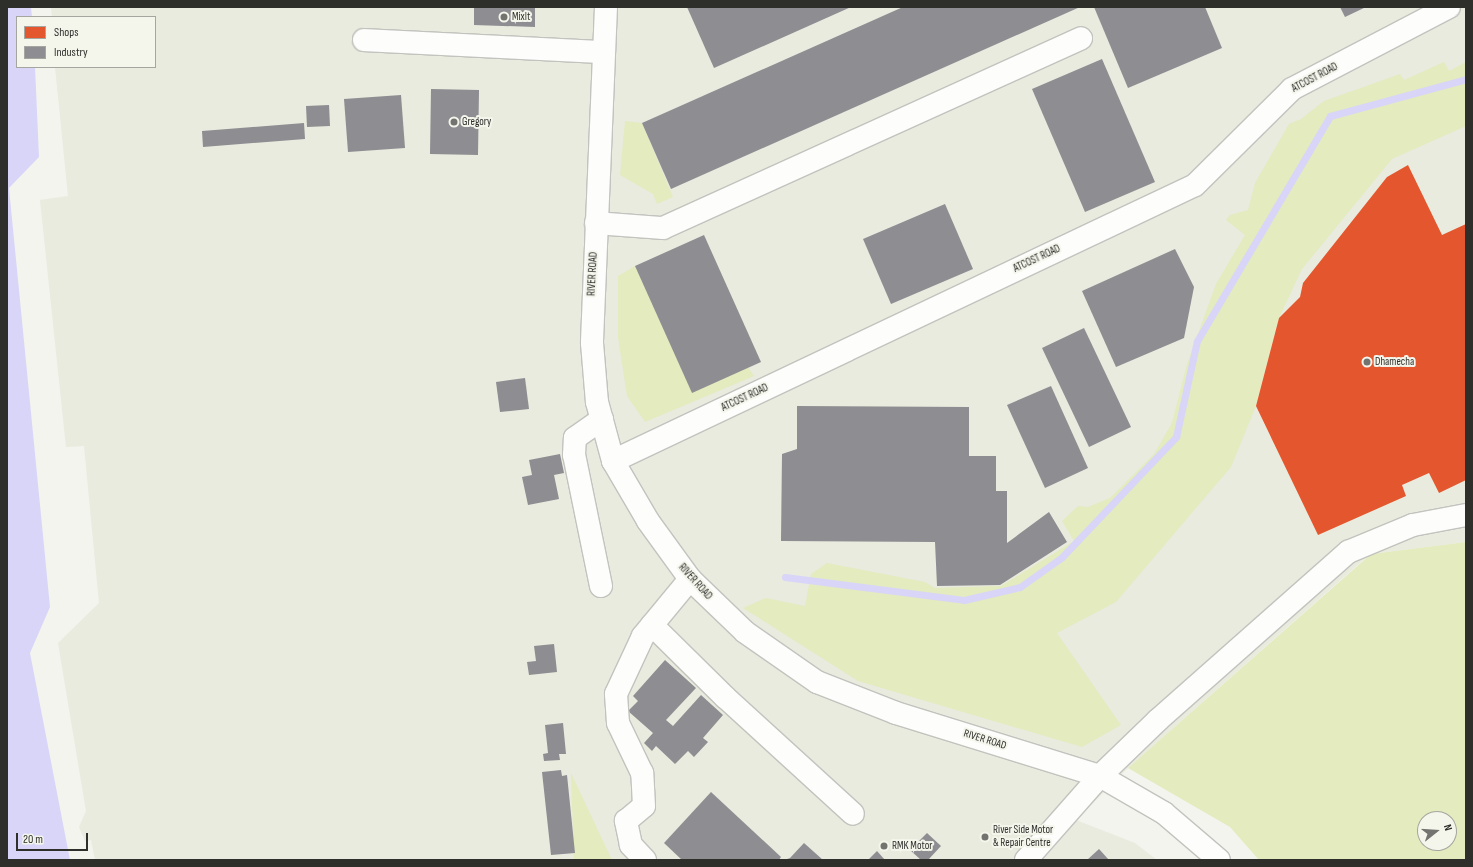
<!DOCTYPE html>
<html>
<head>
<meta charset="utf-8">
<style>
	body { margin:0 }
	#map { position:relative; width:1473px; height:867px; overflow:hidden; background:#f3f4ee; font-family:"Sofia Sans Condensed",sans-serif }
	div>[style] { position:absolute }
	.built>* { inset:0; background:#e8ebde }
	.green>* { inset:0; background:#e3ebbf }
	.water>* { inset:0; background:#d8d5f8 }
	.shops>* { inset:0; background:#e4572e }
	.industry>* { inset:0; background:#8d8d92 }
	.stream>* { height:7px; margin:-3.5px; padding:0 3.5px; transform-origin:3.5px; border-radius:3.5px; background:#d8d5f8 }
	.roads { filter:drop-shadow(1px 0 #c2c3be) drop-shadow(-1px 0 #c2c3be) drop-shadow(0 1px #c2c3be) drop-shadow(0 -1px #c2c3be) }
	.minor>* { height:22px; margin:-11px; padding:0 11px; transform-origin:11px; border-radius:11px; background:#fdfdfc }
	.dots>* { width:11px; height:11px; translate:-50% -50%; box-sizing:border-box; border:2px solid #f4f6ec; border-radius:50% }
	span { translate:-50% -50%; white-space:nowrap; text-align:center; line-height:1.15; -webkit-text-stroke:4px #f4f6ec; paint-order:stroke }
	.poi-label { font-size:11px; color:#2e2f2b }
	.left { translate:0 -50%; text-align:left }
	.street-label { font-size:11px; color:#2e2f2b }
	.frame { position:absolute; inset:0; border:8px solid #2e2f2b; pointer-events:none }
	.legend { position:absolute; left:16px; top:16px; width:140px; height:52px; box-sizing:border-box; background:#f4f6ec; border:1px solid #a5a69f; margin:0; padding:5px 7px; list-style:none; font-size:12px; color:#2e2f2b }
	.legend li { display:flex; align-items:center; gap:8px; height:20px }
	.legend b { width:20px; border:1px solid #a5a69f }
	.north { position:absolute; left:1417px; top:811px; width:40px; height:40px; box-sizing:border-box; background:#f4f6ec; border:1px solid #a5a69f; border-radius:50%; rotate:73deg; font-size:11px; font-weight:700; line-height:16px; text-align:center; color:#2e2f2b }
	.north::after { content:''; display:block; margin:auto; width:14px; height:18px; background:#73746f; clip-path:polygon(50% 0,100% 100%,50% 72%,0 100%) }
	.scale { position:absolute; left:16px; top:833px; width:72px; height:18px; box-sizing:border-box; border:2px solid #2e2f2b; border-top:0; padding-left:5px; font-size:12px; line-height:14px; white-space:nowrap; color:#2e2f2b; -webkit-text-stroke:3px #f4f6ec; paint-order:stroke }
</style>
</head>
<body>
<div id="map">
	<div class="built">
		<div style="clip-path:polygon(51px 7px,1466px 7px,1466px 542px,1370px 554px,1128px 768px,1076px 820px,1135px 843px,1157px 860px,95px 860px,91px 840px,85px 841px,79px 827px,86px 811px,58px 643px,99px 603px,84px 446px,66px 447px,40px 200px,68px 196px,55px 67px,155px 67px,155px 17px,52px 17px)"></div>
	</div>
	<div class="green">
		<div style="clip-path:polygon(1444px 62px,1449px 71px,1466px 62px,1466px 126px,1392px 159px,1302px 269px,1279px 318px,1256px 406px,1231px 467px,1116px 602px,1057px 633px,1121px 725px,1082px 747px,858px 681px,743px 608px,766px 598px,805px 606px,811px 574px,827px 563px,925px 582px,935px 588px,1001px 586px,1074px 541px,1062px 521px,1078px 506px,1088px 507px,1110px 498px,1154px 454px,1172px 423px,1187px 364px,1216px 284px,1245px 235px,1226px 220px,1230px 215px,1248px 210px,1255px 183px,1289px 124px,1301px 119px,1324px 101px,1400px 74px,1404px 80px)"></div>
		<div style="clip-path:polygon(625px 121px,642px 123px,673px 197px,657px 204px,653px 194px,620px 175px)"></div>
		<div style="clip-path:polygon(635px 266px,748px 367px,754px 376px,645px 422px,627px 396px,618px 337px,618px 276px)"></div>
		<div style="clip-path:polygon(evenodd,1466px 542px,1466px 860px,1259px 860px,1230px 827px,1128px 768px,1371px 554px,1466px 542px,1425px 819px,1449px 819px,1449px 843px,1425px 843px,1425px 819px)"></div>
		<div style="clip-path:polygon(571px 773px,612px 860px,574px 860px)"></div>
	</div>
	<div class="water">
		<div style="clip-path:polygon(7px 7px,31px 7px,32px 17px,17px 17px,17px 67px,35px 67px,39px 157px,9px 188px,50px 607px,30px 653px,70px 860px,7px 860px)"></div>
	</div>
	<div class="shops">
		<div style="clip-path:polygon(1408px 165px,1442px 235px,1466px 224px,1466px 480px,1439px 493px,1429px 473px,1402px 485px,1406px 496px,1318px 535px,1256px 406px,1279px 318px,1300px 297px,1303px 283px,1387px 177px)"></div>
	</div>
	<div class="industry">
		<div style="clip-path:polygon(510px 7px,535px 7px,535px 27px,474px 25px,474px 8px)"></div>
		<div style="clip-path:polygon(687px 7px,851px 7px,714px 68px)"></div>
		<div style="clip-path:polygon(903px 7px,1080px 7px,671px 189px,642px 123px)"></div>
		<div style="clip-path:polygon(1094px 7px,1205px 7px,1222px 48px,1128px 88px)"></div>
		<div style="clip-path:polygon(1340px 7px,1366px 7px,1345px 17px)"></div>
		<div style="clip-path:polygon(1102px 59px,1155px 182px,1085px 212px,1032px 89px)"></div>
		<div style="clip-path:polygon(431px 89px,479px 90px,478px 155px,430px 154px)"></div>
		<div style="clip-path:polygon(401px 95px,405px 148px,348px 152px,344px 99px)"></div>
		<div style="clip-path:polygon(329px 105px,330px 126px,307px 127px,306px 106px)"></div>
		<div style="clip-path:polygon(304px 123px,305px 139px,203px 147px,202px 131px)"></div>
		<div style="clip-path:polygon(945px 204px,973px 269px,891px 304px,863px 239px)"></div>
		<div style="clip-path:polygon(704px 235px,761px 362px,692px 393px,635px 266px)"></div>
		<div style="clip-path:polygon(1175px 249px,1194px 287px,1184px 338px,1116px 367px,1082px 291px)"></div>
		<div style="clip-path:polygon(1084px 328px,1131px 427px,1089px 447px,1042px 348px)"></div>
		<div style="clip-path:polygon(525px 378px,529px 409px,500px 412px,496px 382px)"></div>
		<div style="clip-path:polygon(1051px 386px,1088px 468px,1045px 488px,1007px 405px)"></div>
		<div style="clip-path:polygon(797px 406px,969px 407px,969px 456px,996px 456px,996px 491px,1007px 491px,1007px 543px,1049px 512px,1067px 542px,1000px 585px,937px 586px,935px 542px,781px 541px,782px 454px,797px 449px)"></div>
		<div style="clip-path:polygon(560px 454px,564px 473px,554px 475px,559px 499px,528px 505px,522px 477px,532px 475px,529px 460px)"></div>
		<div style="clip-path:polygon(554px 644px,557px 672px,529px 675px,527px 662px,536px 661px,534px 646px)"></div>
		<div style="clip-path:polygon(665px 660px,696px 688px,666px 720px,673px 726px,701px 695px,723px 715px,703px 738px,708px 742px,694px 757px,688px 751px,675px 764px,656px 746px,652px 751px,644px 743px,653px 733px,628px 711px,638px 701px,633px 696px)"></div>
		<div style="clip-path:polygon(563px 723px,566px 754px,559px 754px,560px 760px,544px 761px,543px 754px,548px 753px,545px 725px)"></div>
		<div style="clip-path:polygon(561px 770px,562px 776px,567px 775px,575px 853px,551px 855px,542px 772px)"></div>
		<div style="clip-path:polygon(711px 792px,781px 857px,779px 860px,682px 860px,664px 843px)"></div>
		<div style="clip-path:polygon(927px 833px,941px 846px,928px 860px,921px 860px,910px 850px)"></div>
		<div style="clip-path:polygon(804px 843px,823px 860px,784px 860px,790px 858px)"></div>
		<div style="clip-path:polygon(1099px 849px,1109px 860px,1087px 860px)"></div>
		<div style="clip-path:polygon(877px 851px,885px 860px,868px 860px)"></div>
	</div>
	<div class="stream">
		<div style="left:785px;top:577px;width:180px;rotate:7.3deg"></div>
		<div style="left:964px;top:600px;width:57px;rotate:-13.1deg"></div>
		<div style="left:1020px;top:587px;width:52px;rotate:-35.5deg"></div>
		<div style="left:1062px;top:557px;width:166px;rotate:-46.5deg"></div>
		<div style="left:1176px;top:437px;width:98px;rotate:-77.7deg"></div>
		<div style="left:1197px;top:341px;width:261px;rotate:-59.4deg"></div>
		<div style="left:1330px;top:116px;width:141px;rotate:-15.2deg"></div>
	</div>
	<div class="roads">
		<div class="minor">
			<div style="left:606px;top:7px;width:336px;rotate:92.4deg"></div>
			<div style="left:592px;top:343px;width:59px;rotate:85.2deg"></div>
			<div style="left:597px;top:402px;width:61px;rotate:74.8deg"></div>
			<div style="left:613px;top:461px;width:69px;rotate:59.7deg"></div>
			<div style="left:648px;top:521px;width:72px;rotate:54.1deg"></div>
			<div style="left:690px;top:579px;width:76px;rotate:43.9deg"></div>
			<div style="left:745px;top:632px;width:88px;rotate:34.8deg"></div>
			<div style="left:817px;top:682px;width:85px;rotate:21.4deg"></div>
			<div style="left:896px;top:713px;width:214px;rotate:17.2deg"></div>
			<div style="left:1100px;top:776px;width:74px;rotate:30deg"></div>
			<div style="left:1164px;top:813px;width:72px;rotate:40.5deg"></div>
			<div style="left:364px;top:40px;width:240px;rotate:2.9deg"></div>
			<div style="left:596px;top:223px;width:67px;rotate:4.3deg"></div>
			<div style="left:663px;top:228px;width:459px;rotate:-24.4deg"></div>
			<div style="left:613px;top:461px;width:644px;rotate:-25.37deg"></div>
			<div style="left:1195px;top:185px;width:136px;rotate:-44.7deg"></div>
			<div style="left:1292px;top:89px;width:177px;rotate:-27.6deg"></div>
			<div style="left:601px;top:586px;width:134px;rotate:-101.6deg"></div>
			<div style="left:574px;top:455px;width:17px;rotate:-87deg"></div>
			<div style="left:575px;top:438px;width:33px;rotate:-35deg"></div>
			<div style="left:652px;top:625px;width:103px;rotate:44.6deg"></div>
			<div style="left:725px;top:697px;width:173px;rotate:42.4deg"></div>
			<div style="left:645px;top:860px;width:21px;rotate:-133deg"></div>
			<div style="left:631px;top:845px;width:25px;rotate:-102deg"></div>
			<div style="left:626px;top:821px;width:23px;rotate:-40deg"></div>
			<div style="left:644px;top:806px;width:33px;rotate:-93deg"></div>
			<div style="left:642px;top:773px;width:55px;rotate:-115.6deg"></div>
			<div style="left:618px;top:723px;width:29px;rotate:-94deg"></div>
			<div style="left:616px;top:694px;width:64px;rotate:-65deg"></div>
			<div style="left:643px;top:636px;width:74px;rotate:-50.5deg"></div>
			<div style="left:1026px;top:860px;width:112px;rotate:-48.6deg"></div>
			<div style="left:1100px;top:776px;width:81px;rotate:-44deg"></div>
			<div style="left:1158px;top:720px;width:254px;rotate:-41.5deg"></div>
			<div style="left:1348px;top:552px;width:70px;rotate:-22.6deg"></div>
			<div style="left:1413px;top:525px;width:54px;rotate:-10.7deg"></div>
		</div>
	</div>
	<div class="dots">
		<div style="left:504px;top:17px;background:#73746f"></div>
		<div style="left:454px;top:122px;background:#73746f"></div>
		<div style="left:1367px;top:362px;background:#73746f"></div>
		<div style="left:985px;top:837px;background:#73746f"></div>
		<div style="left:884px;top:846px;background:#73746f"></div>
	</div>
	<div class="poi-label">
		<span class="left" style="left:512px;top:17px">MixIt</span>
		<span class="left" style="left:462px;top:122px">Gregory</span>
		<span class="left" style="left:1375px;top:362px">Dhamecha</span>
		<span class="left" style="left:993px;top:837px">River Side Motor<br>&amp; Repair Centre</span>
		<span class="left" style="left:892px;top:846px">RMK Motor</span>
	</div>
	<div class="street-label">
		<span style="left:1315px;top:78px;rotate:-28deg">ATCOST ROAD</span>
		<span style="left:1037px;top:259px;rotate:-25deg">ATCOST ROAD</span>
		<span style="left:593px;top:274px;rotate:-87deg">RIVER ROAD</span>
		<span style="left:745px;top:398px;rotate:-25deg">ATCOST ROAD</span>
		<span style="left:695px;top:582px;rotate:48deg">RIVER ROAD</span>
		<span style="left:985px;top:740px;rotate:17deg">RIVER ROAD</span>
	</div>
	<div class="frame"></div>
	<ul class="legend">
	<li><b style="height:11px;background:#e4572e"></b>Shops</li>
	<li><b style="height:11px;background:#8d8d92"></b>Industry</li>
	</ul>
	<div class="north">N</div>
	<div class="scale">20 m</div>
</div>
</body>
</html>
